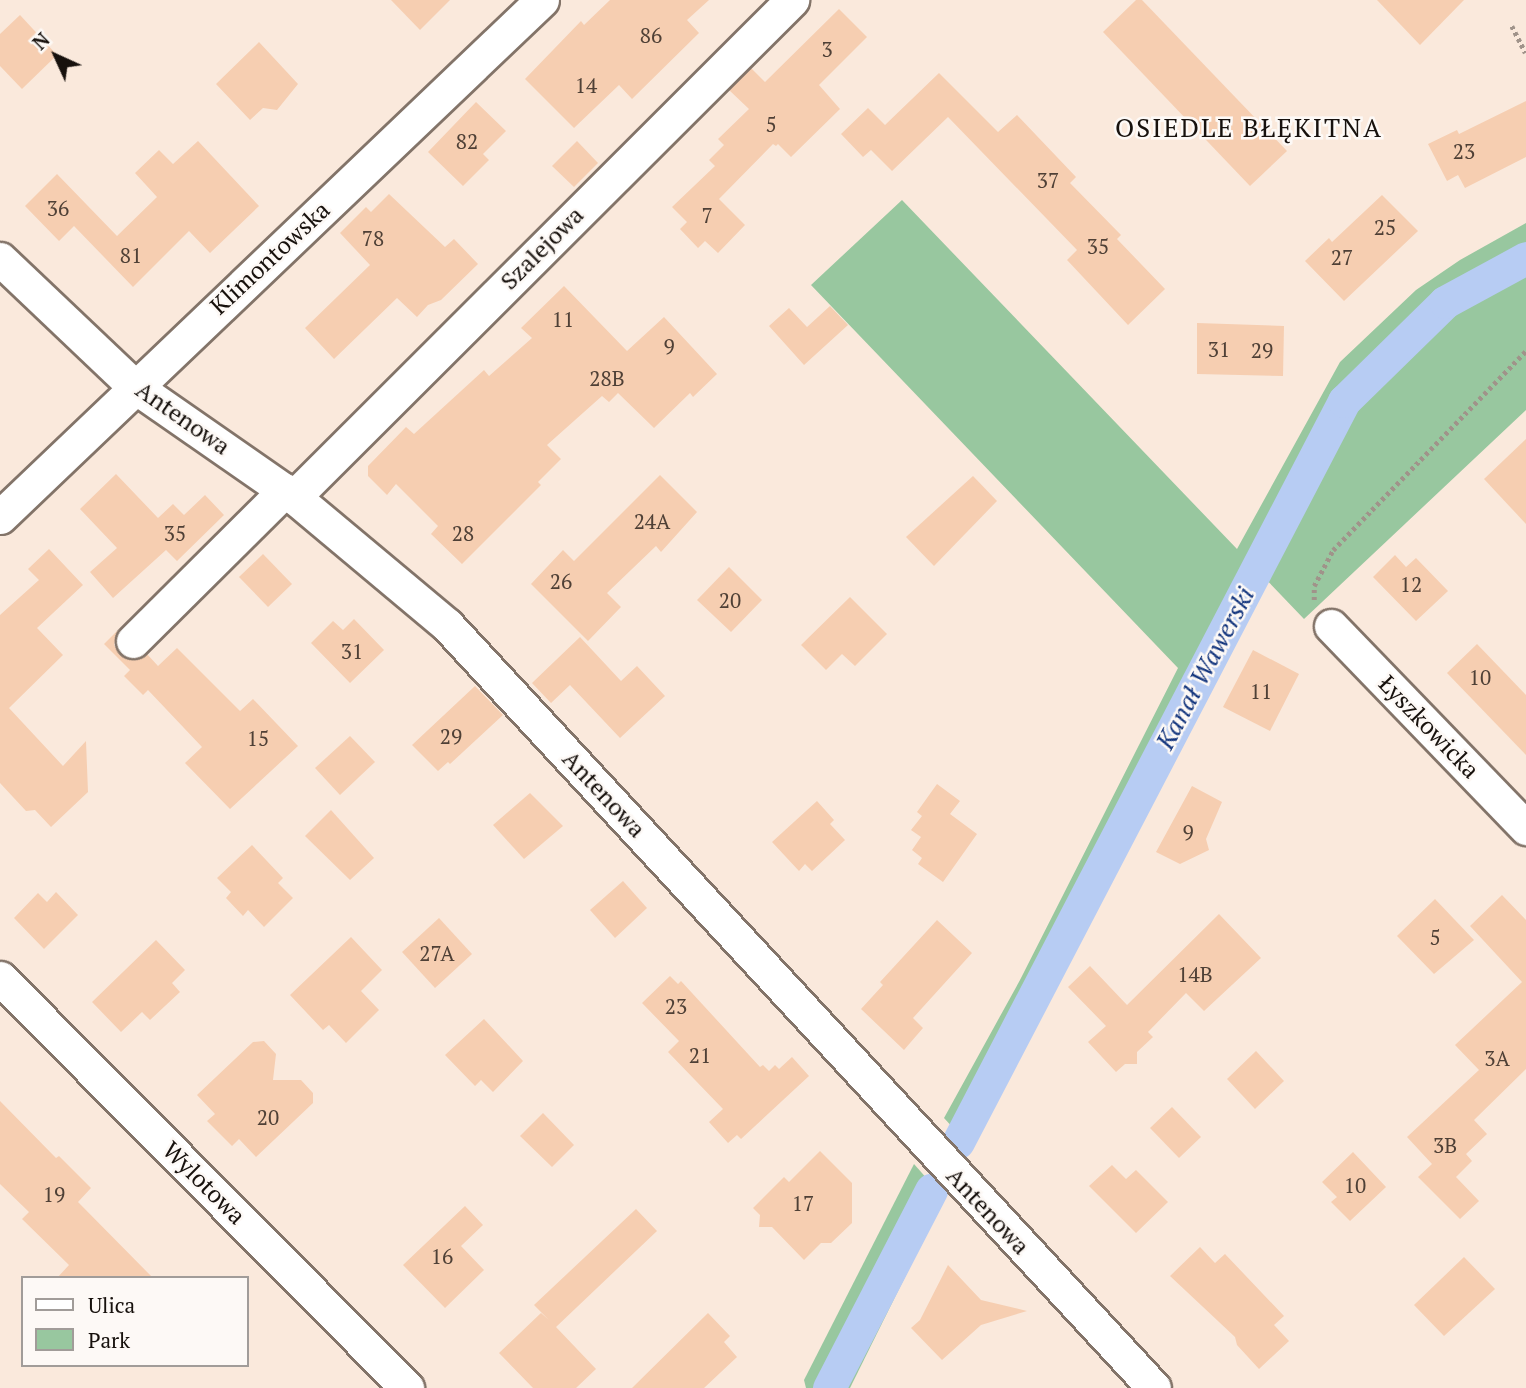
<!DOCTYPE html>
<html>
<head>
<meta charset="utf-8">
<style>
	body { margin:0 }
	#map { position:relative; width:1526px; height:1388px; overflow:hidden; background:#fae9dc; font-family:"PT Serif",serif }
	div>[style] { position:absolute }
	.green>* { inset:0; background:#98c79f }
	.canal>* { height:33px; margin:-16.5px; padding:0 16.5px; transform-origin:16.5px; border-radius:16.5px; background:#b7ccf3 }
	.building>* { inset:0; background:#f6ceb1 }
	.path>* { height:4.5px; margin-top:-2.25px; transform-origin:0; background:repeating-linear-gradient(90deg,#a0938a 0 3.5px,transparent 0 7px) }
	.roads { filter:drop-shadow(2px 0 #837469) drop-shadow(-2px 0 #837469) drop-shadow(0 2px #837469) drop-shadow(0 -2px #837469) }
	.street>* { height:33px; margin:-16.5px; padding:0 16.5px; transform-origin:16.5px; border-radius:16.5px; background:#fff }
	span { translate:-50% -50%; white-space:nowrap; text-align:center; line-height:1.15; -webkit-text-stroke:5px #fdf9f6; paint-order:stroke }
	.number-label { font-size:21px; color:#4f4036 }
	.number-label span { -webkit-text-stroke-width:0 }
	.street-label { font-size:24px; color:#17110d }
	.neighbourhood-label { font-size:26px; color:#17110d; letter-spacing:2px }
	.water-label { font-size:26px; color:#14367e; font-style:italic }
	.legend { position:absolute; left:21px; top:1276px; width:228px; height:91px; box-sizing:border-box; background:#fdf9f6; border:2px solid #a19c99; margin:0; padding:9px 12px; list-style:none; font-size:21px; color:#17110d }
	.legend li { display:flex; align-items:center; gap:14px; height:35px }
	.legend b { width:35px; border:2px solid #a19c99 }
	.north { position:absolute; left:21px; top:21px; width:70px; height:70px; -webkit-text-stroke:5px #fdf9f6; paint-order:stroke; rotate:315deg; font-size:19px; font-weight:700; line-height:28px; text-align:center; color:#17110d }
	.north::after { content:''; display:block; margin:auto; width:24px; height:32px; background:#17110d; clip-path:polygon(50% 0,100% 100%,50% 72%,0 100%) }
</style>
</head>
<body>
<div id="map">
	<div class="green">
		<div style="clip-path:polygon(902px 200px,1237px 549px,1340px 362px,1416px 290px,1460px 260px,1526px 223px,1526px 410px,1304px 619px,1262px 575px,968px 1144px,944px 1118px,1020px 980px,1178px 668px,811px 285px)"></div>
		<div style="clip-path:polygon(914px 1164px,944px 1198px,850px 1388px,806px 1388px,804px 1380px)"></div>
	</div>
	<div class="canal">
		<div style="left:958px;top:1142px;width:836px;rotate:-62.48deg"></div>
		<div style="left:1344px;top:401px;width:141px;rotate:-44.4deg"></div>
		<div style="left:1445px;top:302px;width:92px;rotate:-28.5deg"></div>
		<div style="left:829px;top:1388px;width:223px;rotate:-62.7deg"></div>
	</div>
	<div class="building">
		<div style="clip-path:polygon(391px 0,450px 0,420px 30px)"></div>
		<div style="clip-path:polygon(610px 0,709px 0,687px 20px,699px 33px,632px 99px,619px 85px,574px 128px,525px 79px,581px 21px,584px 25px)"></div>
		<div style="clip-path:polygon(1136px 0,1142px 0,1287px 151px,1250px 186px,1103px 32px)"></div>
		<div style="clip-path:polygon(1377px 0,1464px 0,1420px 45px)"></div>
		<div style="clip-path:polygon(839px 9px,867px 37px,819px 85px,840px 109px,791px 157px,778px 144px,776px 146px,773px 144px,719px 199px,745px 225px,718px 253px,705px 241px,698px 248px,680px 229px,687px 222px,672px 207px,715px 166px,709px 160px,724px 145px,718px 139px,749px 109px,729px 90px,751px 68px,765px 82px)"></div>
		<div style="clip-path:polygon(20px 15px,57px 55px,22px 89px,0 66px,0 34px)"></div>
		<div style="clip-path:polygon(259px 42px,298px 84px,277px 110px,263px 108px,250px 120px,216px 84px)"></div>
		<div style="clip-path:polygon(939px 73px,998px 132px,1017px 115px,1076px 177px,1070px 183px,1121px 235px,1117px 239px,1165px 289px,1128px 325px,1067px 260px,1077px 250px,948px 117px,892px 171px,871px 150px,863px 157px,841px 134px,868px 108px,885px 125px)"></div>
		<div style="clip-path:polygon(1526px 101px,1526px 157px,1465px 188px,1458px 175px,1447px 181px,1428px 144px,1457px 130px,1459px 134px)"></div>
		<div style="clip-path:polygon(476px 102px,506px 131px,483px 154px,489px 160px,463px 186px,428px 152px)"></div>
		<div style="clip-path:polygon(198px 141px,259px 206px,210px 253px,189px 231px,133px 287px,74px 226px,59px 241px,25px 206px,57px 174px,117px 236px,157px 197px,135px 173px,159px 150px,173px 164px)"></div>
		<div style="clip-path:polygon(577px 141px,598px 163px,574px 187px,552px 166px)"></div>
		<div style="clip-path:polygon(389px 194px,445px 247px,454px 239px,478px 264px,441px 300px,428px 305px,417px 317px,397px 298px,334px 359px,305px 328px,370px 265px,340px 233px,366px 207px,371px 212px)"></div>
		<div style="clip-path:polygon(1382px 195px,1418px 231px,1344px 301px,1305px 261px,1329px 238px,1332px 242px)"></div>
		<div style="clip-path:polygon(564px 286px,627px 351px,664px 317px,717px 374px,693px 397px,690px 393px,654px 428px,618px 393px,609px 402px,602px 396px,547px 445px,561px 459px,538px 482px,541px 485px,462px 564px,431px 534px,438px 526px,396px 484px,387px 495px,368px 476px,368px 466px,406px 427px,414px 434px,484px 370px,489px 376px,532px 338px,521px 328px)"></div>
		<div style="clip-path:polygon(830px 306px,848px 325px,804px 365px,769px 326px,789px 308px,807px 327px)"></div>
		<div style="clip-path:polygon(1197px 323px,1284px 326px,1283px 376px,1197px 374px)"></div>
		<div style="clip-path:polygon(1526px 439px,1526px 524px,1484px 479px)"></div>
		<div style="clip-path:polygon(116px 474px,158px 518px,173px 504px,184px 515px,205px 495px,224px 515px,177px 561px,166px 550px,113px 598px,90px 572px,117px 548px,80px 509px)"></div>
		<div style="clip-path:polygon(660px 475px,697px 512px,661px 552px,656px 546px,607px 593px,621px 607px,588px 641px,531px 584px,563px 550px,574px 561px)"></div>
		<div style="clip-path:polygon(973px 476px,997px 501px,934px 566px,906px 537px)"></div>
		<div style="clip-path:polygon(49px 549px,83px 585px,37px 628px,63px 655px,9px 708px,63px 766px,86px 741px,88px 792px,51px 827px,35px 810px,26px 811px,0 783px,0 615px,39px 580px,28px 569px)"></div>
		<div style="clip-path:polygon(263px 554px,292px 584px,268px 607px,239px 577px)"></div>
		<div style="clip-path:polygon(1395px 555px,1406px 567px,1416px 558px,1448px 591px,1416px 621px,1373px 577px)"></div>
		<div style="clip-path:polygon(729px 567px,762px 600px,731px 632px,697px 600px)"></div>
		<div style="clip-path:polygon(850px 597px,887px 634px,855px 666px,842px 654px,826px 670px,801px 645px)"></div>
		<div style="clip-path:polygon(354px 619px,384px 650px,350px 683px,311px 643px,333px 621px,343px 630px)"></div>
		<div style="clip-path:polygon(118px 630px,114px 645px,120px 655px,137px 660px,147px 654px,158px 666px,177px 648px,240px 711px,253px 699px,298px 746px,230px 809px,185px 763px,202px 747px,148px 690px,143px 695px,124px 676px,130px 670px,104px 644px)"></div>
		<div style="clip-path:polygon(580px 637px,621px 681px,637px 666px,665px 696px,620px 738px,570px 685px,551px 703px,532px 683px)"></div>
		<div style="clip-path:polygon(1477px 644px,1526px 695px,1526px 755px,1447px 673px)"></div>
		<div style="clip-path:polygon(1253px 650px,1299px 674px,1270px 731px,1223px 707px)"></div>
		<div style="clip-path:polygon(475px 686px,503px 715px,450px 764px,448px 762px,438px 771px,412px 745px)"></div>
		<div style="clip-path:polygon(350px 736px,375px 762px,340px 795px,315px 768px)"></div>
		<div style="clip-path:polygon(937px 784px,960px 801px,950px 814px,977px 834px,943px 882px,918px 864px,922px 858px,912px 850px,921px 837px,911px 830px,922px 816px,917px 812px)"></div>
		<div style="clip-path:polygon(1192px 786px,1222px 802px,1206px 839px,1209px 850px,1180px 864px,1156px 852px)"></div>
		<div style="clip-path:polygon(530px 793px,563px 826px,524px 859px,493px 825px)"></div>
		<div style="clip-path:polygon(817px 801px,834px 820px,830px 824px,845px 840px,812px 871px,805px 864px,799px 871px,772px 842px)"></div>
		<div style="clip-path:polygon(331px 810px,374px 858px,350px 880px,305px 836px)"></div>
		<div style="clip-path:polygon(252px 845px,283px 878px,278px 883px,293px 898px,264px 927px,248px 910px,243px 916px,226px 898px,231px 892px,217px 878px)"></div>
		<div style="clip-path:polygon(623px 881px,647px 908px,615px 938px,590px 910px)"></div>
		<div style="clip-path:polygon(56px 892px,78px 915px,44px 949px,14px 918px,38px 893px,47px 902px)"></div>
		<div style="clip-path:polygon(1502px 895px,1526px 920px,1526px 1069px,1474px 1120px,1487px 1134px,1466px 1154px,1472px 1161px,1456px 1177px,1479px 1201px,1460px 1219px,1418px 1177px,1432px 1164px,1407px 1137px,1479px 1070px,1455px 1045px,1522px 982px,1470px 926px)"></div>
		<div style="clip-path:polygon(1435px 899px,1474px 940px,1434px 974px,1397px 936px)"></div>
		<div style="clip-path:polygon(1219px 914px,1261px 958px,1204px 1011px,1186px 993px,1148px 1032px,1153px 1037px,1137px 1052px,1137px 1064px,1125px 1064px,1116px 1072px,1088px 1042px,1106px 1026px,1068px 987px,1090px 966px,1127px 1005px)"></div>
		<div style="clip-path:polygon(439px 918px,472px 954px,435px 988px,402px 952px)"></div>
		<div style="clip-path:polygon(937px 920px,972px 953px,913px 1018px,923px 1028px,904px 1050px,861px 1009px,883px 985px,880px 982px)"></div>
		<div style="clip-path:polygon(351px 937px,382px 970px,361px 991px,379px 1010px,346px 1043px,329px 1025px,323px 1030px,290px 995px)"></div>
		<div style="clip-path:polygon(156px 940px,185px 970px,172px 983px,180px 992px,150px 1020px,142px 1012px,121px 1032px,92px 1002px)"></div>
		<div style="clip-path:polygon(670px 976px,678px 984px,681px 981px,760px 1067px,763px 1065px,769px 1071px,775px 1065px,779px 1069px,792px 1057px,809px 1076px,741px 1139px,737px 1135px,728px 1143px,709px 1122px,723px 1109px,668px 1052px,679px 1041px,642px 1003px)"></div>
		<div style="clip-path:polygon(484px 1019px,523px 1061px,493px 1092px,481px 1080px,475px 1086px,445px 1055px)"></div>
		<div style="clip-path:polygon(264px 1041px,276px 1054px,273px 1080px,301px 1080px,313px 1093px,313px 1103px,256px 1157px,239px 1139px,232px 1146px,207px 1121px,215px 1114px,197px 1095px,253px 1042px)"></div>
		<div style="clip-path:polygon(1256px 1051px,1284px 1081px,1255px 1109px,1227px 1079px)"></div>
		<div style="clip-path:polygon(0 1101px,56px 1158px,59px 1156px,91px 1188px,78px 1202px,153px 1278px,57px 1278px,69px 1265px,22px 1219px,29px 1212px,0 1184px)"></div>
		<div style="clip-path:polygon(1172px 1107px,1201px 1137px,1179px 1158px,1150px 1128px)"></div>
		<div style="clip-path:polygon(543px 1113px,574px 1145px,552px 1167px,520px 1136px)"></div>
		<div style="clip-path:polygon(820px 1151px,852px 1183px,852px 1223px,831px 1243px,821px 1243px,804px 1260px,772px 1227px,759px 1227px,760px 1215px,753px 1208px,784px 1177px,789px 1182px)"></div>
		<div style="clip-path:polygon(1353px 1152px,1386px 1187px,1350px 1221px,1331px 1202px,1337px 1197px,1322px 1182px)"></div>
		<div style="clip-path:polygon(1112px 1165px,1126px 1179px,1136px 1170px,1168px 1202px,1136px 1233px,1089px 1186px)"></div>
		<div style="clip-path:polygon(465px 1206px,483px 1225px,461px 1246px,484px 1270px,445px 1308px,403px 1265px)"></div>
		<div style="clip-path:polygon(636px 1209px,657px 1231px,556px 1327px,596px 1369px,576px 1388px,533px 1388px,499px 1353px,541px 1313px,549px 1320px,534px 1305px)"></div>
		<div style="clip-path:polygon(1200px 1247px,1215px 1263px,1225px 1254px,1284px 1316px,1274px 1325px,1289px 1341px,1259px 1369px,1237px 1345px,1235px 1337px,1170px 1276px)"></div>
		<div style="clip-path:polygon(1464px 1257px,1495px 1289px,1444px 1336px,1414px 1305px)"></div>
		<div style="clip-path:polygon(948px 1265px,981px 1300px,1027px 1311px,981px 1325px,942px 1360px,911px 1328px,920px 1320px)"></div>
		<div style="clip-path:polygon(708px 1313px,730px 1336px,724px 1342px,737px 1357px,704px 1388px,632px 1388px)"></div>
	</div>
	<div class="path">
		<div style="left:1512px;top:26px;width:30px;rotate:63deg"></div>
		<div style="left:1314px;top:600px;width:14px;rotate:-90deg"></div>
		<div style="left:1314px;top:586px;width:41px;rotate:-62.2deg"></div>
		<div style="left:1333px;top:550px;width:277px;rotate:-45.9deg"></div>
	</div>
	<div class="roads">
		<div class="street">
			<div style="left:0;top:259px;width:185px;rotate:43.5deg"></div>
			<div style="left:134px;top:386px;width:195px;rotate:34.8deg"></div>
			<div style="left:294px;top:497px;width:199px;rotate:39.9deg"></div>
			<div style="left:447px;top:625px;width:1040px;rotate:47.18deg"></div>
			<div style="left:294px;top:497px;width:704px;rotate:-44.94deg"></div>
			<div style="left:0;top:517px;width:749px;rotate:-43.65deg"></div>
			<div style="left:1331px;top:626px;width:281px;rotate:46deg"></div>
			<div style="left:133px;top:641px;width:214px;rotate:-44.8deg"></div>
			<div style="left:0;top:978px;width:578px;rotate:45.21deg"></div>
		</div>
	</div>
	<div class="number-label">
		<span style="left:651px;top:35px">86</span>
		<span style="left:827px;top:49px">3</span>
		<span style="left:586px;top:85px">14</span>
		<span style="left:771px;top:124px">5</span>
		<span style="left:467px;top:141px">82</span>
		<span style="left:1464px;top:151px">23</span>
		<span style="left:1048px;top:180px">37</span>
		<span style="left:58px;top:208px">36</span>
		<span style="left:707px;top:215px">7</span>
		<span style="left:1385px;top:227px">25</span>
		<span style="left:373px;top:238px">78</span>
		<span style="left:1098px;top:246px">35</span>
		<span style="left:131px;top:255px">81</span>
		<span style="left:1342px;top:257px">27</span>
		<span style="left:563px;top:319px">11</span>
		<span style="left:669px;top:346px">9</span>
		<span style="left:1219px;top:349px">31</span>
		<span style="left:1262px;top:350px">29</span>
		<span style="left:607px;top:378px">28B</span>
		<span style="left:652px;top:521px">24A</span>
		<span style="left:175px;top:533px">35</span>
		<span style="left:463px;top:533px">28</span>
		<span style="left:561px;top:581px">26</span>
		<span style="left:1411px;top:584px">12</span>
		<span style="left:730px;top:600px">20</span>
		<span style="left:352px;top:651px">31</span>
		<span style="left:1480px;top:677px">10</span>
		<span style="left:1261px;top:691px">11</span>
		<span style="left:451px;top:736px">29</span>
		<span style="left:258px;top:738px">15</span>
		<span style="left:1188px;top:832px">9</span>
		<span style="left:1435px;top:937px">5</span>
		<span style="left:437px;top:953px">27A</span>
		<span style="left:1195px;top:974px">14B</span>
		<span style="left:676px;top:1006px">23</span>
		<span style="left:700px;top:1055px">21</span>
		<span style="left:1497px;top:1058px">3A</span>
		<span style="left:268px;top:1117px">20</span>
		<span style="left:1445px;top:1145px">3B</span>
		<span style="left:1355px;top:1185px">10</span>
		<span style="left:54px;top:1194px">19</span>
		<span style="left:803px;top:1203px">17</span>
		<span style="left:442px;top:1256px">16</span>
	</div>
	<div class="street-label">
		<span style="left:542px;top:248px;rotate:-45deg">Szalejowa</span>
		<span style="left:270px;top:258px;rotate:-43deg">Klimontowska</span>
		<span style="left:183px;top:418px;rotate:35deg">Antenowa</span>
		<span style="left:1429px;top:727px;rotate:46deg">Łyszkowicka</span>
		<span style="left:604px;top:794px;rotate:47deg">Antenowa</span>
		<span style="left:204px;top:1183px;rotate:45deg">Wylotowa</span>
		<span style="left:988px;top:1211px;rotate:47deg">Antenowa</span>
	</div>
	<div class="neighbourhood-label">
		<span style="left:1249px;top:128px">OSIEDLE BŁĘKITNA</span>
	</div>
	<div class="water-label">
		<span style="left:1205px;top:668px;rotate:-62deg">Kanał Wawerski</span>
	</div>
	<ul class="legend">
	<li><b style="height:9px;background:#fff"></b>Ulica</li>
	<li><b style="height:19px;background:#98c79f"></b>Park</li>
	</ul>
	<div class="north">N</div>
</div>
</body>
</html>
